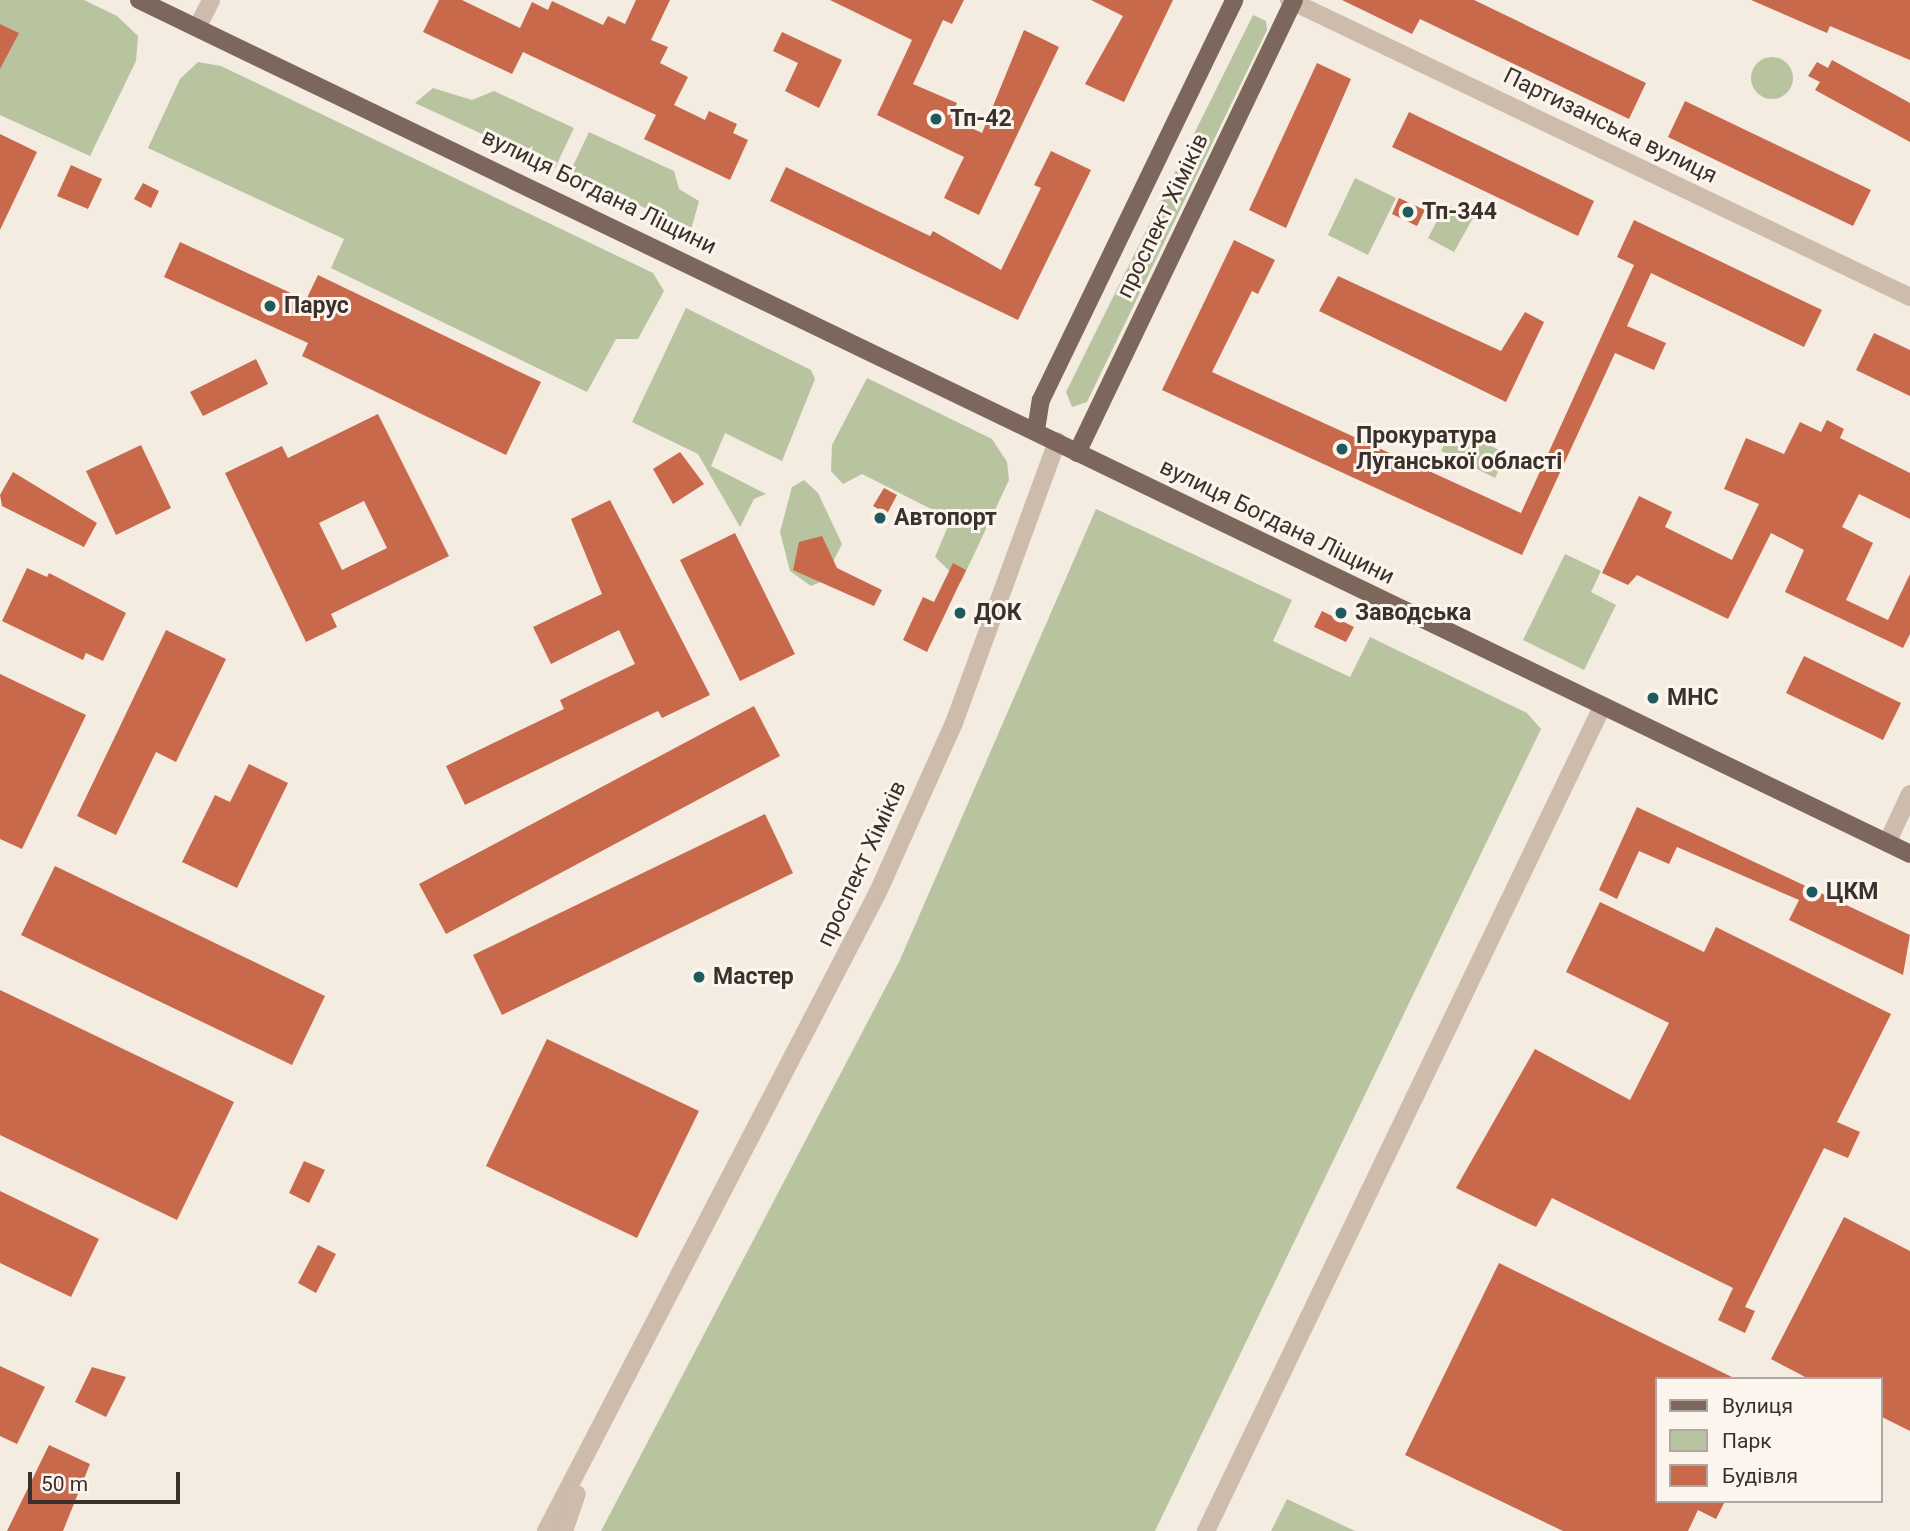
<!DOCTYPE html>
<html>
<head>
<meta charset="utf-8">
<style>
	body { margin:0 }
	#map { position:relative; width:1910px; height:1531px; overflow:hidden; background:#f4ebe1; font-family:Roboto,sans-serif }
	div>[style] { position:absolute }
	.green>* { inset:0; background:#b8c4a0 }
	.round { border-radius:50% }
	.building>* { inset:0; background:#c8694b }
	.minor>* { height:18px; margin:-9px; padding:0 9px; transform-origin:9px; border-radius:9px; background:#cdbbac }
	.major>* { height:18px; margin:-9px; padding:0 9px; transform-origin:9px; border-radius:9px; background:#7d675c }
	.dots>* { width:19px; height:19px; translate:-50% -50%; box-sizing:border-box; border:4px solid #fbf5ee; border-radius:50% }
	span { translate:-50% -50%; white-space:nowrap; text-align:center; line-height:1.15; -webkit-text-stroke:6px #fbf5ee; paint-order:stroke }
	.poi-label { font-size:23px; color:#3b302b; font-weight:700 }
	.left { translate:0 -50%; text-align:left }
	.street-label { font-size:23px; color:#3b302b }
	.legend { position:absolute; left:1655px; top:1377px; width:228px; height:126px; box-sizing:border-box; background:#fbf5ee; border:2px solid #aea6a0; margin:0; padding:9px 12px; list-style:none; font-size:21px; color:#3b302b }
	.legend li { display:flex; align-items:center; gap:14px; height:35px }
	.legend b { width:35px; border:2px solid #aea6a0 }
	.scale { position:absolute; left:28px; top:1472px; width:152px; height:32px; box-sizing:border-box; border:4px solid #3b302b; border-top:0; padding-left:9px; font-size:21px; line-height:24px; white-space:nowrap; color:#3b302b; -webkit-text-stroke:5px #fbf5ee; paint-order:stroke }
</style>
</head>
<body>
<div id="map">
	<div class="green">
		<div style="clip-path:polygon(0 0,84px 0,117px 16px,138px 36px,136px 61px,90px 156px,0 115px)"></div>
		<div style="clip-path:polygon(1253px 15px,1266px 21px,1267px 30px,1087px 402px,1072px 407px,1066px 392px)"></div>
		<div class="round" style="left:1751px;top:57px;width:42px;height:42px"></div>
		<div style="clip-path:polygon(198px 62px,221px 66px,653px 273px,664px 291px,638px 339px,616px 339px,587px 392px,331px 268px,344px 239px,148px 148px,180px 79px)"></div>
		<div style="clip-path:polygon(433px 88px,472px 100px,494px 91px,574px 128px,555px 168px,415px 103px)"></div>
		<div style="clip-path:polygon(589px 132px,674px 171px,679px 189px,699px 201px,691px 230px,570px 172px)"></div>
		<div style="clip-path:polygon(1355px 178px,1396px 198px,1368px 255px,1328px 235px)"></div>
		<div style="clip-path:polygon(1446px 204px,1473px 218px,1454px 252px,1428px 238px)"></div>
		<div style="clip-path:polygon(686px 308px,811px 370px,815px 379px,782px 461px,725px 433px,711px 466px,766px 494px,754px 499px,740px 527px,698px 454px,632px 422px)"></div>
		<div style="clip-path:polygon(867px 378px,992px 439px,1007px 462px,1009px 480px,961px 582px,935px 557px,951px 519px,862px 474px,843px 484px,831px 471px,832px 445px)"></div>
		<div style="clip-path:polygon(1453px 427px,1507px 454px,1495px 478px,1441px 451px)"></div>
		<div style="clip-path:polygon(804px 480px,818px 493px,842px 544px,823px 581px,811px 586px,790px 571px,780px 532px,792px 487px)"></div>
		<div style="clip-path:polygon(1096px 509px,1292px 600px,1273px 641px,1350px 677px,1370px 637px,1527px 713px,1541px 729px,1155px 1531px,601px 1531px,899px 962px)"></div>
		<div style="clip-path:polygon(1565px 554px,1601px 571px,1591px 592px,1616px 605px,1584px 670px,1523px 640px)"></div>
		<div style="clip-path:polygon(1287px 1499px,1355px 1531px,1271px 1531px)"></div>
	</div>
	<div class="building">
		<div style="clip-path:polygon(439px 0,462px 0,520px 28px,532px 2px,548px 10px,552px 1px,603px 25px,608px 16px,625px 24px,636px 0,670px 0,651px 40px,668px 47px,660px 63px,688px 77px,674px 105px,705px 120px,709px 111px,737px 124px,733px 133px,748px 140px,730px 180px,644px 139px,656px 115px,523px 52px,512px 74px,423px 32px)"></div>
		<div style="clip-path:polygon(830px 0,964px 0,952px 24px,943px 20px,913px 84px,957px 103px,950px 118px,982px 133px,1024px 30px,1059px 47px,979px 215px,944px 198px,964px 157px,877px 115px,912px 40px)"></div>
		<div style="clip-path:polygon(1091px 0,1173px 0,1124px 102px,1085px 84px,1123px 16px)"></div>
		<div style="clip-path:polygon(1342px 0,1474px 0,1646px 83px,1629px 119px,1420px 19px,1412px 34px)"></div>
		<div style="clip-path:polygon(1751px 0,1910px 0,1910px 60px,1830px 26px,1827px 33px)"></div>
		<div style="clip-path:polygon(0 24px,19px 33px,0 69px)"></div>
		<div style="clip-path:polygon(782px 32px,842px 60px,819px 108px,785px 91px,798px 63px,773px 51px)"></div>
		<div style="clip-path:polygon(1832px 60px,1910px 103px,1910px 142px,1815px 90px,1820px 82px,1808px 76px,1817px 62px,1828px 68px)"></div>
		<div style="clip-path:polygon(1317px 63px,1351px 79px,1286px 228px,1249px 210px)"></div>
		<div style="clip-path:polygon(1685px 101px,1871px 190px,1853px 226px,1668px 137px)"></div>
		<div style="clip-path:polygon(1409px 112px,1594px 201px,1578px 236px,1392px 147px)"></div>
		<div style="clip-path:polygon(0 134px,37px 152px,0 230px)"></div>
		<div style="clip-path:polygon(1051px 151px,1091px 170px,1018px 320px,770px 201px,786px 167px,930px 236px,933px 231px,1001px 270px,1041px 188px,1034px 185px)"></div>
		<div style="clip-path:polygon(71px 165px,102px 179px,88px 209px,57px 196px)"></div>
		<div style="clip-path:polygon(143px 183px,159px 191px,151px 208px,134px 199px)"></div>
		<div style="clip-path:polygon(1399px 198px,1425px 210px,1417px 226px,1392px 214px)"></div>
		<div style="clip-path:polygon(1634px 220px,1822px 310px,1804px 347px,1651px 273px,1627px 326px,1666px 343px,1654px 370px,1615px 353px,1522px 555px,1162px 390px,1234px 240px,1275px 260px,1258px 294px,1252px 291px,1212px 372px,1521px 513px,1634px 265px,1617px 257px)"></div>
		<div style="clip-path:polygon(180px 242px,306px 300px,318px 275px,541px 382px,506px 455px,302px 356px,308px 343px,164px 277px)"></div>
		<div style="clip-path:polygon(1338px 276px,1501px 351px,1525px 312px,1544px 322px,1506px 402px,1319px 311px)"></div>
		<div style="clip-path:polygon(1874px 333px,1910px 350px,1910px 396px,1856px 370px)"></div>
		<div style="clip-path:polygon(256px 359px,268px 384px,203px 416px,190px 392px)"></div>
		<div style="clip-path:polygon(evenodd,378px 414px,449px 556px,331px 614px,337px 627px,306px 642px,225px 473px,282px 446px,288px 458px,378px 414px,364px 501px,387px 548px,342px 570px,319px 523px,364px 501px)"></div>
		<div style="clip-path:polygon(1827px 420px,1844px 429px,1840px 438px,1910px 473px,1910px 519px,1859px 494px,1842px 527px,1873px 543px,1846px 600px,1888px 620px,1910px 574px,1910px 634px,1903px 648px,1785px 592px,1804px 550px,1771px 533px,1728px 619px,1637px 575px,1628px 585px,1602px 573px,1639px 496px,1672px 512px,1665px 527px,1732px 560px,1759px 504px,1724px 489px,1746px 438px,1784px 454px,1800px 422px,1821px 432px)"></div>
		<div style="clip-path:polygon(141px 445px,171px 508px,116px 535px,86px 471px)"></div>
		<div style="clip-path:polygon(680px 452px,704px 484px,673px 504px,653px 469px)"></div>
		<div style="clip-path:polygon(13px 472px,97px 523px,84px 547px,2px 506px,0 495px)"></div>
		<div style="clip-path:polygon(884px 488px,897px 495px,887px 514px,873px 506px)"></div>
		<div style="clip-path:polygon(610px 500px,710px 695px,662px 718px,658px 711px,465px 805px,446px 766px,564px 709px,560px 700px,635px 664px,619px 630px,551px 664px,533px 627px,602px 594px,571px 519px)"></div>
		<div style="clip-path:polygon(735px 533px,795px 654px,740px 681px,680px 560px)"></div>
		<div style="clip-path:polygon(822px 536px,837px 568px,882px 590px,874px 606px,793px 570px,799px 542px)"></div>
		<div style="clip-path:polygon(953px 563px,966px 570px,927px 652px,903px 640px,923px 597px,934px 602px)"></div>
		<div style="clip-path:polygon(27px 568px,47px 577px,49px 573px,126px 613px,103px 661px,86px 653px,83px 660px,2px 621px)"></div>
		<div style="clip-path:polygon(1322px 611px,1354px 627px,1346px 642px,1314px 627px)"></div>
		<div style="clip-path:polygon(166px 630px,226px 659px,176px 762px,156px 752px,116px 835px,77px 816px)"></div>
		<div style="clip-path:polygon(1804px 656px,1901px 703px,1883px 740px,1786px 693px)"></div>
		<div style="clip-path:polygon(0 674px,86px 715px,22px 849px,0 839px)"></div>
		<div style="clip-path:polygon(754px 706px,780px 756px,446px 934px,419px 884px)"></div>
		<div style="clip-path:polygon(249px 764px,288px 783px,237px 888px,182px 862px,215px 795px,230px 802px)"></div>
		<div style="clip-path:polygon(1637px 807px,1910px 935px,1903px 975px,1789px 920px,1799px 900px,1677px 847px,1669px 864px,1639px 851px,1617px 899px,1599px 890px)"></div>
		<div style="clip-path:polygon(765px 814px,793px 873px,502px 1015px,473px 955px)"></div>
		<div style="clip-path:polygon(55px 866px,325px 996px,292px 1065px,21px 935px)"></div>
		<div style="clip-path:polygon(1600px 902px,1704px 952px,1716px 927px,1891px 1014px,1837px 1122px,1860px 1132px,1848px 1158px,1824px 1148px,1745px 1307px,1755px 1311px,1745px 1333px,1718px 1320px,1733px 1288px,1552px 1198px,1536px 1227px,1456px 1188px,1535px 1049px,1630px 1100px,1669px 1023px,1566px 972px)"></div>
		<div style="clip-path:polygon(0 990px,234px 1102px,177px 1220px,0 1135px)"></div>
		<div style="clip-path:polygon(547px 1039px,699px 1111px,637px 1238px,486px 1166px)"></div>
		<div style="clip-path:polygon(304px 1161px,325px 1170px,309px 1203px,289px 1193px)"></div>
		<div style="clip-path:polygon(0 1191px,99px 1239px,71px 1297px,0 1263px)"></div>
		<div style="clip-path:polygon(1844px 1217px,1910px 1251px,1910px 1431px,1880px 1416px,1880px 1379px,1809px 1379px,1771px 1359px)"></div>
		<div style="clip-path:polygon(318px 1245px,336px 1254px,316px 1293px,298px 1283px)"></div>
		<div style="clip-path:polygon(1499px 1263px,1736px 1379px,1656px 1379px,1656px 1501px,1725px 1501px,1716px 1519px,1698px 1510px,1688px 1531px,1563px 1531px,1405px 1455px)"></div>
		<div style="clip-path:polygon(0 1366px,45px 1387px,17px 1444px,0 1436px)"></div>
		<div style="clip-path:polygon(92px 1367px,126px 1377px,106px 1417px,75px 1402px)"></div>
		<div style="clip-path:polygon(49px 1445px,90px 1464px,63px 1531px,7px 1531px)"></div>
	</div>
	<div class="minor">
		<div style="left:1289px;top:0;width:688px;rotate:25.56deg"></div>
		<div style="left:197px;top:28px;width:31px;rotate:-63deg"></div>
		<div style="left:1887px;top:843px;width:54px;rotate:-64.9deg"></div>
		<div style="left:546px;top:1531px;width:720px;rotate:-62.55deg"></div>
		<div style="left:878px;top:892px;width:185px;rotate:-65.8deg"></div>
		<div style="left:954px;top:723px;width:300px;rotate:-69.9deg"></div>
		<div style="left:564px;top:1531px;width:39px;rotate:-71deg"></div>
		<div style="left:1206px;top:1531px;width:916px;rotate:-64.33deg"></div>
	</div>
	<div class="major">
		<div style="left:139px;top:0;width:1966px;rotate:25.74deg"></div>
		<div style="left:1036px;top:430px;width:30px;rotate:-81deg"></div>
		<div style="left:1041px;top:400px;width:444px;rotate:-64.2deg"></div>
		<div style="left:1077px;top:453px;width:502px;rotate:-64.4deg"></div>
	</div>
	<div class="dots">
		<div style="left:936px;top:119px;background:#1f5a5e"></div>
		<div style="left:1408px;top:212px;background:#1f5a5e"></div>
		<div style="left:270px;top:306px;background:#1f5a5e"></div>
		<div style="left:1342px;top:449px;background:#1f5a5e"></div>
		<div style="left:880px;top:518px;background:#1f5a5e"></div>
		<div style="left:960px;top:613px;background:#1f5a5e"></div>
		<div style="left:1341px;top:613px;background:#1f5a5e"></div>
		<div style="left:1653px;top:698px;background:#1f5a5e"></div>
		<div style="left:1812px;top:892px;background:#1f5a5e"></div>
		<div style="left:699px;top:977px;background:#1f5a5e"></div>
	</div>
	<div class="poi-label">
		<span class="left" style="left:950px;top:119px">Тп-42</span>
		<span class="left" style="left:1422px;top:212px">Тп-344</span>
		<span class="left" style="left:284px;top:306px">Парус</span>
		<span class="left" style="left:1356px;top:449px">Прокуратура<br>Луганської області</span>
		<span class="left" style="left:894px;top:518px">Автопорт</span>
		<span class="left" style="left:974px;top:613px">ДОК</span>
		<span class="left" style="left:1355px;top:613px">Заводська</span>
		<span class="left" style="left:1667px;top:698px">МНС</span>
		<span class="left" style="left:1826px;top:892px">ЦКМ</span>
		<span class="left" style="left:713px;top:977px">Мастер</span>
	</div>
	<div class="street-label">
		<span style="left:1610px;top:126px;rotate:26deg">Партизанська вулиця</span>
		<span style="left:599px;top:192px;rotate:26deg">вулиця Богдана Ліщини</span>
		<span style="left:1163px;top:216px;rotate:-64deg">проспект Хіміків</span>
		<span style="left:1277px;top:522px;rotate:26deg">вулиця Богдана Ліщини</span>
		<span style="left:862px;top:864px;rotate:-65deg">проспект Хіміків</span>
	</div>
	<ul class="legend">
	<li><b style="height:9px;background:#7d675c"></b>Вулиця</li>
	<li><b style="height:19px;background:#b8c4a0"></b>Парк</li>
	<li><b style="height:19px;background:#c8694b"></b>Будівля</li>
	</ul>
	<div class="scale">50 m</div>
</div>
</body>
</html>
